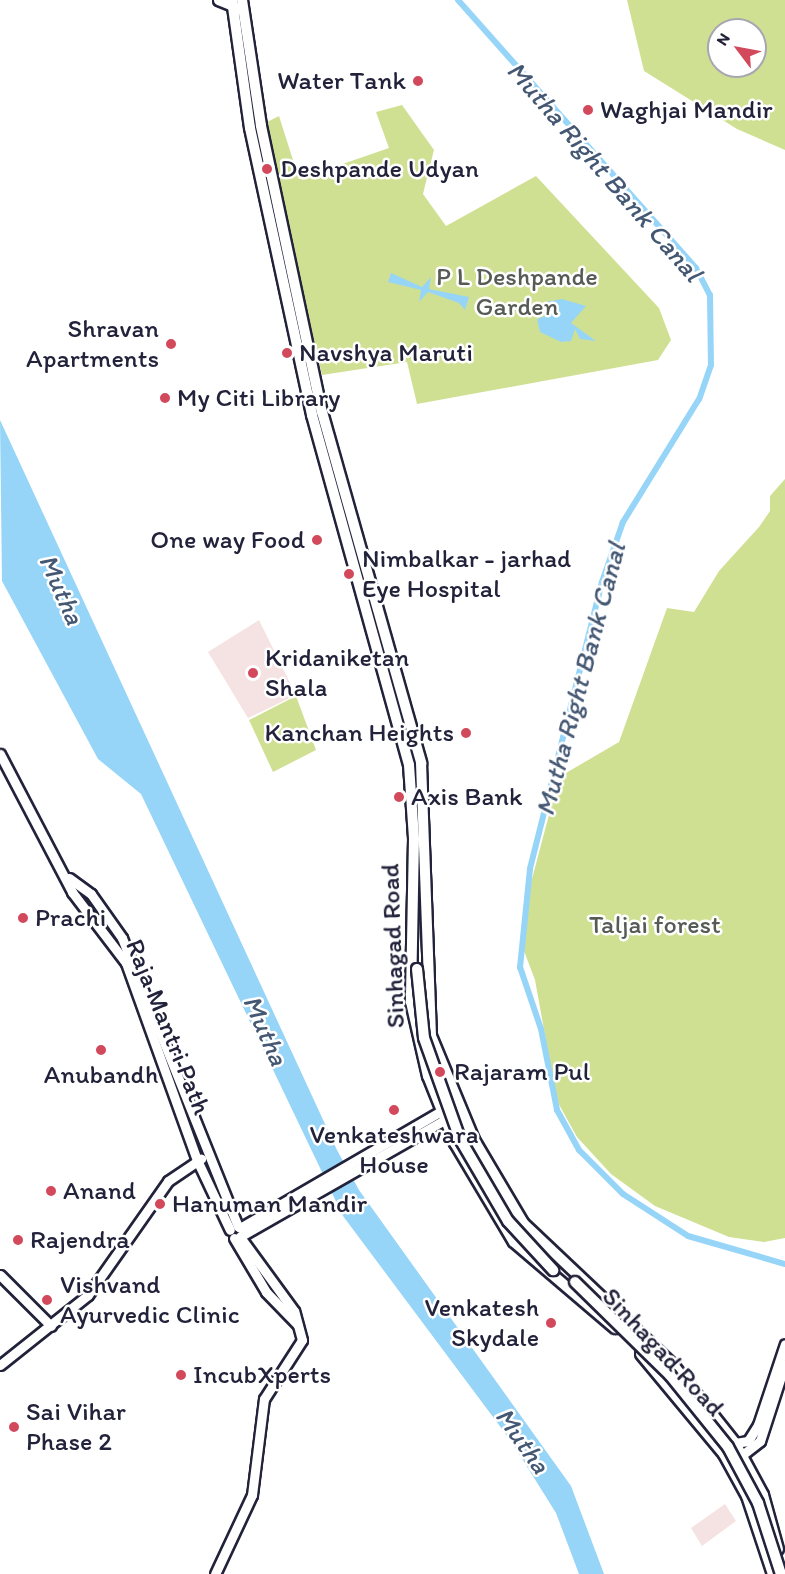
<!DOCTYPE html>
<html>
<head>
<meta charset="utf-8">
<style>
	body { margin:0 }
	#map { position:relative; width:785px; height:1574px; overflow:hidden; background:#fff; font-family:Itim,sans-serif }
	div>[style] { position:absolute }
	.built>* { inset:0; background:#f4e3e2 }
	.green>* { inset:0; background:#d0e093 }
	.water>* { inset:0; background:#96d5f7 }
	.canal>* { height:6px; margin:-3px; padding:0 3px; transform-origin:3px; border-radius:3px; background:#96d5f7 }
	.roads { filter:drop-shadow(2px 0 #22223b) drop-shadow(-2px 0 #22223b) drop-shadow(0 2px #22223b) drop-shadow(0 -2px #22223b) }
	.secondary>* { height:9px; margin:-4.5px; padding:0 4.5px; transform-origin:4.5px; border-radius:4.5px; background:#fff }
	.primary>* { height:10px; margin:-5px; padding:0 5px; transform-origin:5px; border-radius:5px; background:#fff }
	.bridges { filter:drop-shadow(2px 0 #22223b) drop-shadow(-2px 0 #22223b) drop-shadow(0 2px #22223b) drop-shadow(0 -2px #22223b) }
	.primary-bridge>* { height:10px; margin:-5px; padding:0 5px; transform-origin:5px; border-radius:5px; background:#fff }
	.dots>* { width:16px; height:16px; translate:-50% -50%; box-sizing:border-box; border:3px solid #fff; border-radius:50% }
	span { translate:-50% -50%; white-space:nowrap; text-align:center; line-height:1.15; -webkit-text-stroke:5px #fff; paint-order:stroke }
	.poi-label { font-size:26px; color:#22223b }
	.right { translate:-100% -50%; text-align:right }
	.left { translate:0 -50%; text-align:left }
	.park-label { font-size:26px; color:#565b55 }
	.street-label { font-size:26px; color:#22223b }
	.water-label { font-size:27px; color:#455873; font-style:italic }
	.north { position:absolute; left:707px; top:18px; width:60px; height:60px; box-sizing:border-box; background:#fff; border:2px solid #a7a7b1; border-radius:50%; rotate:302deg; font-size:16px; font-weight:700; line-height:24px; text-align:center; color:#22223b }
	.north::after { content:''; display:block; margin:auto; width:21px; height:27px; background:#d1495b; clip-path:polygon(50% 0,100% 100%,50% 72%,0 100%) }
</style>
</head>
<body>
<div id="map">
	<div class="built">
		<div style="clip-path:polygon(259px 620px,296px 695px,248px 718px,208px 652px)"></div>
		<div style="clip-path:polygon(725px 1504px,736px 1521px,702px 1546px,691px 1528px)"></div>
	</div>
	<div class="green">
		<div style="clip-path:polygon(evenodd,627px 0,785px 0,785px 150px,737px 129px,644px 71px,627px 0,719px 30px,755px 30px,755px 66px,719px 66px,719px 30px)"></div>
		<div style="clip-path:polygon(402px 105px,434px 150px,423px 194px,446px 226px,536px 176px,659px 308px,671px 340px,658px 360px,417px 404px,407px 362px,322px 375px,263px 124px,279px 116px,299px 179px,389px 148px,376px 112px)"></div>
		<div style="clip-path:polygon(785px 479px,785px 1238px,764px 1242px,729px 1237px,655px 1206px,611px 1174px,577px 1137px,557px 1101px,535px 980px,521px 943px,524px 909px,559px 777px,619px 742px,667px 608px,694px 612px,719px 571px,759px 527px,770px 511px,770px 496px)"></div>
		<div style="clip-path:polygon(296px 696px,316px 750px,273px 772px,249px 720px)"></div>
	</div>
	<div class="water">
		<div style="clip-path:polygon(391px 273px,422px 287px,431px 277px,429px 289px,469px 297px,465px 310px,459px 303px,428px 292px,419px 302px,421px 290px,388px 282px)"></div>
		<div style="clip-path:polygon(562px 299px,586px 306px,571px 323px,596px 341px,580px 339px,575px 329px,571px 341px,561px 342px,540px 332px,537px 319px,545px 316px,545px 302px)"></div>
		<div style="clip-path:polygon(0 420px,337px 1150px,359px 1190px,571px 1486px,604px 1574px,579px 1574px,556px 1513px,511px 1441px,343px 1216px,141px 794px,98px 759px,2px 581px)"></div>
	</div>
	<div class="canal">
		<div style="left:458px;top:0;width:358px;rotate:48.4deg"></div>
		<div style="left:696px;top:268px;width:30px;rotate:63deg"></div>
		<div style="left:710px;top:295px;width:70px;rotate:89.2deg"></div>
		<div style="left:711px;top:365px;width:36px;rotate:109deg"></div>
		<div style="left:699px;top:399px;width:145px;rotate:121.7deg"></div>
		<div style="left:623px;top:522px;width:64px;rotate:109.3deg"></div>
		<div style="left:602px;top:582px;width:296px;rotate:104.1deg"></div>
		<div style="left:530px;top:869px;width:99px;rotate:95.8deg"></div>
		<div style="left:520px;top:967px;width:65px;rotate:71.3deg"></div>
		<div style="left:541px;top:1029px;width:83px;rotate:78.8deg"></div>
		<div style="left:557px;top:1110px;width:46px;rotate:61.2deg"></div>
		<div style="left:579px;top:1150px;width:62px;rotate:45deg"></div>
		<div style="left:623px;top:1194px;width:77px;rotate:32.9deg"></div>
		<div style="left:688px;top:1236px;width:101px;rotate:16.1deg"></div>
	</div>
	<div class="roads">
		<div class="secondary">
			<div style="left:218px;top:0;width:22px;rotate:22deg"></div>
			<div style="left:0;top:754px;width:156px;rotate:62.4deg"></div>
			<div style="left:72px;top:892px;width:89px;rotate:52.7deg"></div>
			<div style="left:126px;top:963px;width:209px;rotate:70.2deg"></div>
			<div style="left:197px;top:1160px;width:77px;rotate:64.8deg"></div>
			<div style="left:69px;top:878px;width:27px;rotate:36deg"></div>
			<div style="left:91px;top:894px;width:54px;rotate:54.8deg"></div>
			<div style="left:122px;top:938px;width:311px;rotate:68.1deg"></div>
			<div style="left:240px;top:1228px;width:241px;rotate:-30.2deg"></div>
			<div style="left:241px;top:1236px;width:241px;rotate:-29.7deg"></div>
			<div style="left:234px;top:1238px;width:63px;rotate:59.3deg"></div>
			<div style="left:266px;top:1292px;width:45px;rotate:45.9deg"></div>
			<div style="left:0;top:1275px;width:72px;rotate:45deg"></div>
			<div style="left:0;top:1365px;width:112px;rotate:-38.5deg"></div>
			<div style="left:88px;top:1295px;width:139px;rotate:-54.9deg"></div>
			<div style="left:168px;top:1181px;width:40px;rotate:-34deg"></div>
			<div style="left:735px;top:1443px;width:13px;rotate:-9deg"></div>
			<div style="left:748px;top:1441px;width:19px;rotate:-58deg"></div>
			<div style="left:758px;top:1425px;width:85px;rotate:-71.6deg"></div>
			<div style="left:737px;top:1459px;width:29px;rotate:-38deg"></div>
			<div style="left:760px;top:1441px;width:81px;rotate:-72deg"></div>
			<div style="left:215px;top:1574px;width:87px;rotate:-64.9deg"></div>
			<div style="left:252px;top:1495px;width:97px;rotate:-82.9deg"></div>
			<div style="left:264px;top:1399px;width:70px;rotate:-57.2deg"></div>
			<div style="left:302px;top:1340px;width:30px;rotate:-105deg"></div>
			<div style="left:294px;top:1311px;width:92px;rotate:-126.1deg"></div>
		</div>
		<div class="primary">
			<div style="left:232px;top:0;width:129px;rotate:82deg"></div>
			<div style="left:250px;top:128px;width:294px;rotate:77.8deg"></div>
			<div style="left:312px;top:415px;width:363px;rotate:74.5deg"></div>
			<div style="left:409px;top:765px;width:74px;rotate:86.1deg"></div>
			<div style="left:414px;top:839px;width:163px;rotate:91.1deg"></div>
			<div style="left:411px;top:1002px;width:76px;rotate:77.1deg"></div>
			<div style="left:428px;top:1076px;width:72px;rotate:68.1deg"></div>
			<div style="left:455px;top:1143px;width:115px;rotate:59.2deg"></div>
			<div style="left:514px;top:1242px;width:133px;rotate:40.4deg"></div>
			<div style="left:242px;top:0;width:127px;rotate:81.4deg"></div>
			<div style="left:261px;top:126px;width:292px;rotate:78deg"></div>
			<div style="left:322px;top:412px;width:365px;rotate:74.2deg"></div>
			<div style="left:421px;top:763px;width:273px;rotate:87.9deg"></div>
			<div style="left:431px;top:1036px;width:113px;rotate:67.5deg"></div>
			<div style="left:474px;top:1140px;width:96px;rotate:59.4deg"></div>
			<div style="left:523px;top:1223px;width:208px;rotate:43.4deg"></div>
			<div style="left:674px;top:1366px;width:98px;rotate:51.6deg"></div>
			<div style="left:735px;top:1443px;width:59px;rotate:61.7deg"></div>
			<div style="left:763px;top:1495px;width:56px;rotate:74.5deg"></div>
			<div style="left:641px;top:1354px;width:130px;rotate:50.3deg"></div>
			<div style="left:724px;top:1454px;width:48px;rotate:61.3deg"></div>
			<div style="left:747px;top:1496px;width:82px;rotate:71.6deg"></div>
		</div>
	</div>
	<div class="bridges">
		<div class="primary-bridge">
			<div style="left:417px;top:969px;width:69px;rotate:84.2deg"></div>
			<div style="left:424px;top:1038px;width:107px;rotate:70.4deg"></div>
			<div style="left:460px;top:1139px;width:95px;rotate:59.7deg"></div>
			<div style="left:508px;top:1221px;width:67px;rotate:47.4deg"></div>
			<div style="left:575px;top:1282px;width:133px;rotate:44.4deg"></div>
			<div style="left:670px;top:1375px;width:92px;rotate:51.1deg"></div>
			<div style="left:728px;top:1447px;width:64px;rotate:61.8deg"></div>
			<div style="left:758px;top:1503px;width:75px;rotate:72.1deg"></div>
		</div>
	</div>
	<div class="dots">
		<div style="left:418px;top:81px;background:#d1495b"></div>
		<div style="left:588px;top:110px;background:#d1495b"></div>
		<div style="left:267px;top:169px;background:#d1495b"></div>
		<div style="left:171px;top:344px;background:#d1495b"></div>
		<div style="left:287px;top:353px;background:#d1495b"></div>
		<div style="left:165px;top:398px;background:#d1495b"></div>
		<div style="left:317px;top:540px;background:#d1495b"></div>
		<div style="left:349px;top:574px;background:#d1495b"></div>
		<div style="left:253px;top:673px;background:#d1495b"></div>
		<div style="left:466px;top:733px;background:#d1495b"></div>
		<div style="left:399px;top:797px;background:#d1495b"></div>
		<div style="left:23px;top:918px;background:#d1495b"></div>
		<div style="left:101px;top:1050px;background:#d1495b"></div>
		<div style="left:440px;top:1072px;background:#d1495b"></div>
		<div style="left:394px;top:1110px;background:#d1495b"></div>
		<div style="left:51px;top:1191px;background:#d1495b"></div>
		<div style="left:160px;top:1204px;background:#d1495b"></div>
		<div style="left:18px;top:1240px;background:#d1495b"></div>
		<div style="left:47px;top:1300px;background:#d1495b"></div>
		<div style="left:551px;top:1323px;background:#d1495b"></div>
		<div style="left:181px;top:1375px;background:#d1495b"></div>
		<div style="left:14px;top:1427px;background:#d1495b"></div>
	</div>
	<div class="poi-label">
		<span class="right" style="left:406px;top:81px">Water Tank</span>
		<span class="left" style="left:600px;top:110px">Waghjai Mandir</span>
		<span class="left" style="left:280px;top:169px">Deshpande Udyan</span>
		<span class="right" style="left:159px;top:344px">Shravan<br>Apartments</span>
		<span class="left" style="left:299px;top:353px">Navshya Maruti</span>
		<span class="left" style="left:177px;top:398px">My Citi Library</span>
		<span class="right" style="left:305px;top:540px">One way Food</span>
		<span class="left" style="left:362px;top:574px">Nimbalkar - jarhad<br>Eye Hospital</span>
		<span class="left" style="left:265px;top:673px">Kridaniketan<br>Shala</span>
		<span class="right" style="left:454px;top:733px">Kanchan Heights</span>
		<span class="left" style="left:411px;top:797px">Axis Bank</span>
		<span class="left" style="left:35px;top:918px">Prachi</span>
		<span class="left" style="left:454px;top:1072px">Rajaram Pul</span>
		<span style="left:101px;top:1075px">Anubandh</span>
		<span style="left:394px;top:1150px">Venkateshwara<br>House</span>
		<span class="left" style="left:63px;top:1191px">Anand</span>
		<span class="left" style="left:172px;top:1204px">Hanuman Mandir</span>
		<span class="left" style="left:30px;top:1240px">Rajendra</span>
		<span class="left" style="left:60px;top:1300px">Vishvand<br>Ayurvedic Clinic</span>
		<span class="right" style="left:539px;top:1323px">Venkatesh<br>Skydale</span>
		<span class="left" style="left:193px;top:1375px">IncubXperts</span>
		<span class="left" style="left:26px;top:1427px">Sai Vihar<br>Phase 2</span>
	</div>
	<div class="park-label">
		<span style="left:517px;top:292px">P L Deshpande<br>Garden</span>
		<span style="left:655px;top:925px">Taljai forest</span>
	</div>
	<div class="street-label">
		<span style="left:393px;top:946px;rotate:-92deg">Sinhagad Road</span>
		<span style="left:168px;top:1027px;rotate:68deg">Raja Mantri Path</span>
		<span style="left:663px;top:1352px;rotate:47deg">Sinhagad Road</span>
	</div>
	<div class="water-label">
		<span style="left:605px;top:171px;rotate:49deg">Mutha Right Bank Canal</span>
		<span style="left:62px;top:589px;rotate:66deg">Mutha</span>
		<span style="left:580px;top:679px;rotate:-75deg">Mutha Right Bank Canal</span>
		<span style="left:266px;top:1030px;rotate:66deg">Mutha</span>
		<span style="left:523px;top:1440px;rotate:55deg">Mutha</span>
	</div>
	<div class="north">N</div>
</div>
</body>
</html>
